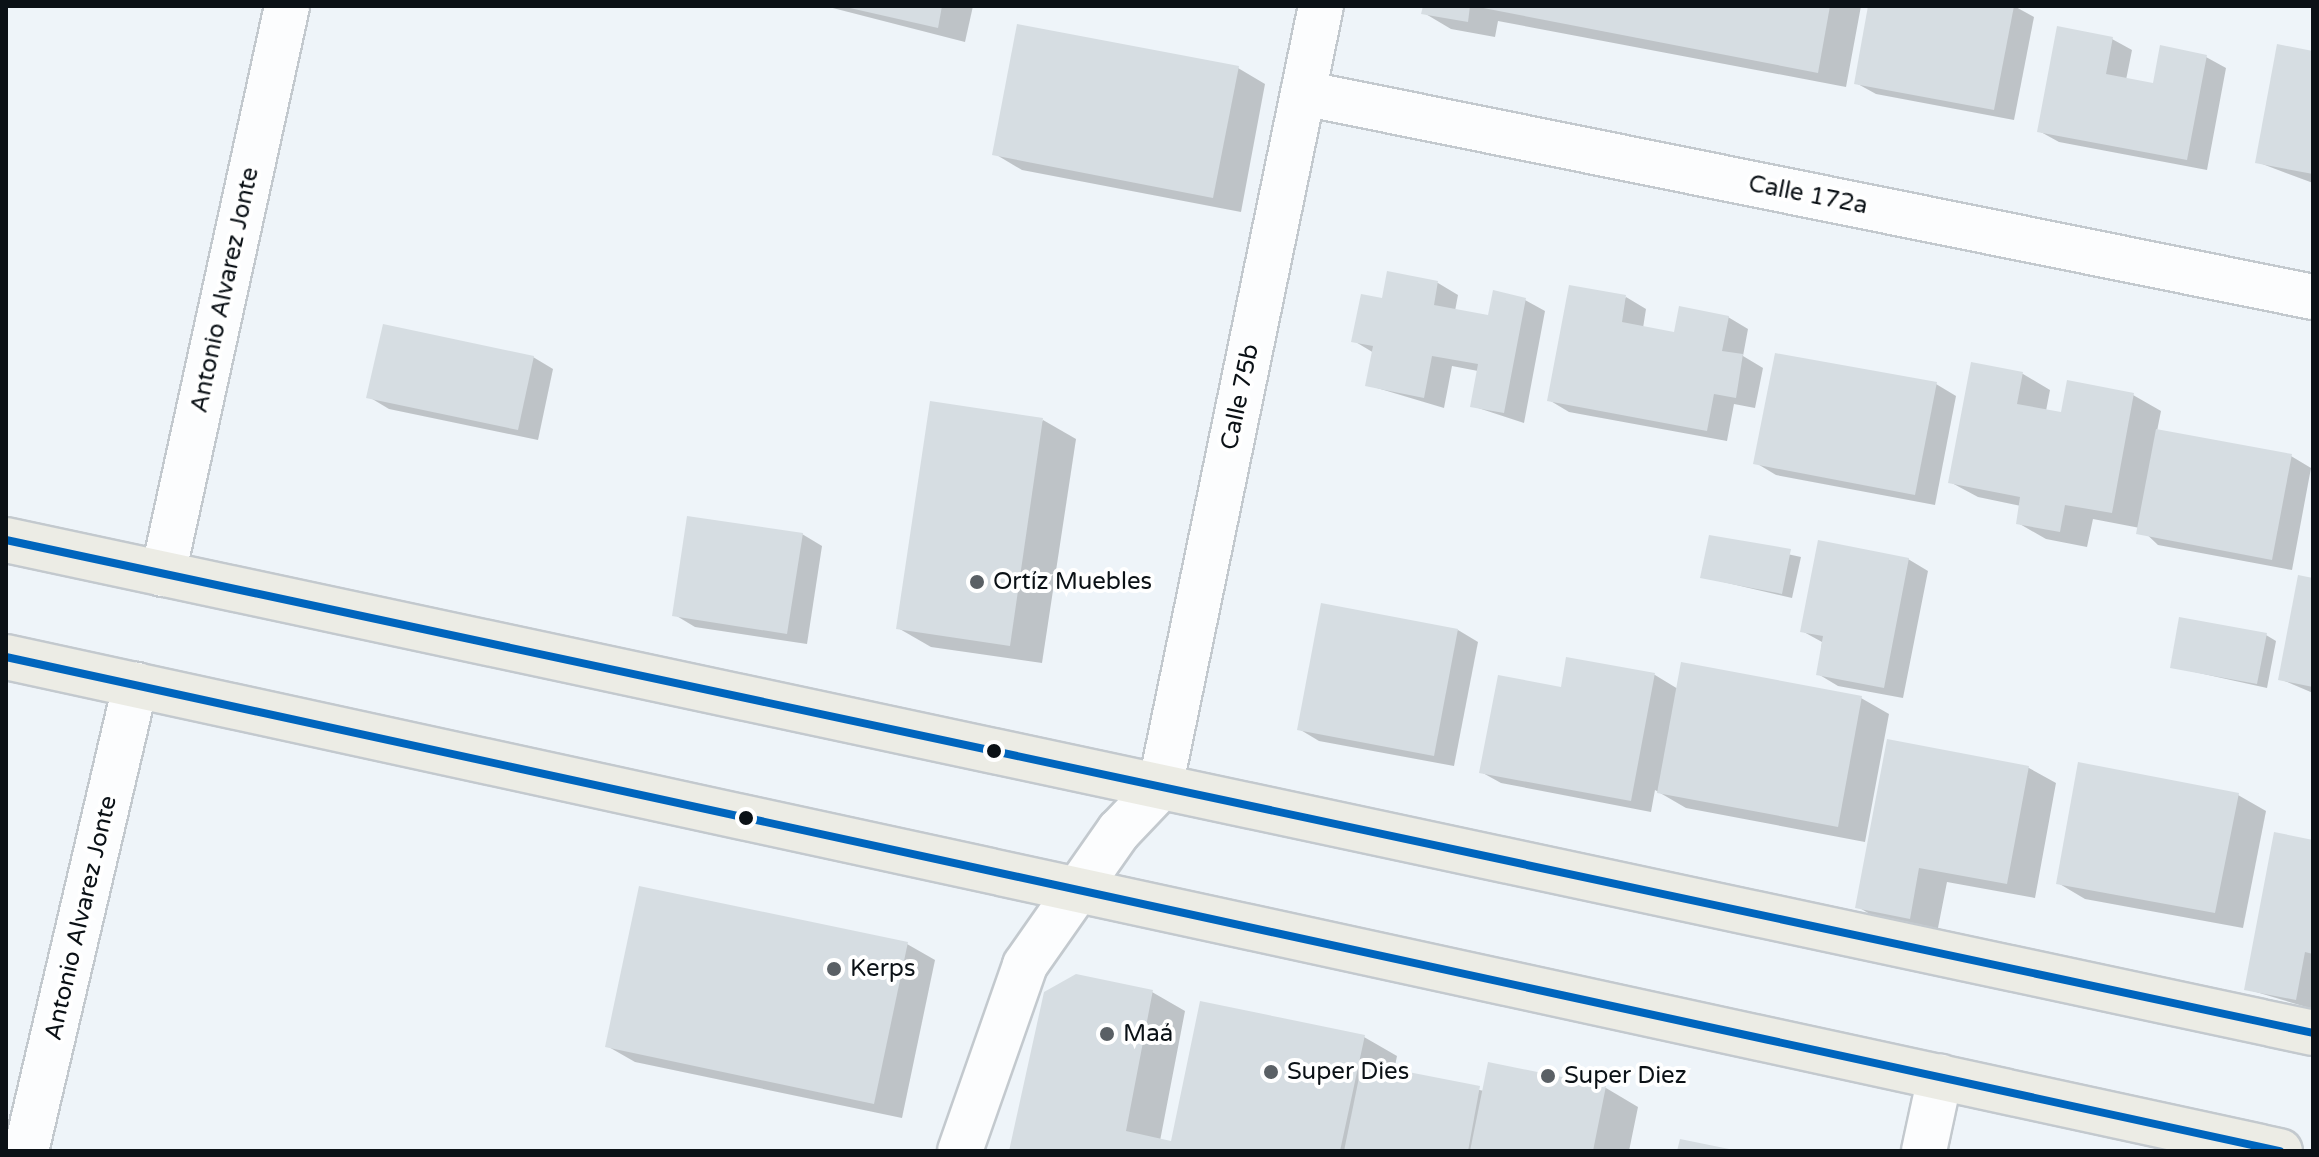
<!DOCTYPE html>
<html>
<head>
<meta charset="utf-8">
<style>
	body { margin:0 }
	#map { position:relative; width:2319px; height:1157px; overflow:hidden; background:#eef4f9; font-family:"Varela Round",sans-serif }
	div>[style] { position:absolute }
	.shadow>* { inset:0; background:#0003 }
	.building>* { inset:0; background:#d6dde2 }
	.roads { filter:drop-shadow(2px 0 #c3c9ce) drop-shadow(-2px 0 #c3c9ce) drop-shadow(0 2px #c3c9ce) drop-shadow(0 -2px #c3c9ce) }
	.minor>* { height:44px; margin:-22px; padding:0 22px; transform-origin:22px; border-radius:22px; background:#fcfdfe }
	.major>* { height:44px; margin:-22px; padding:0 22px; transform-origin:22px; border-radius:22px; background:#ecece5 }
	.bus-1>* { height:8px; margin:-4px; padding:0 4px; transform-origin:4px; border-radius:4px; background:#0065bd }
	.dots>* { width:22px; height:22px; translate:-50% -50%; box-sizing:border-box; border:4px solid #fff; border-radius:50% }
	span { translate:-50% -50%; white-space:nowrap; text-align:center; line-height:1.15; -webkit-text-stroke:8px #fff; paint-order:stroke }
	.street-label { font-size:24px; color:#0b1116 }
	.poi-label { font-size:24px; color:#0b1116 }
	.left { translate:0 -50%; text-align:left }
	.frame { position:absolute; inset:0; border:8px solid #0b1116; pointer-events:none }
</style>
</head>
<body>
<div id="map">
	<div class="shadow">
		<div style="clip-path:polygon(825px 6px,973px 6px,965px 42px)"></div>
		<div style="clip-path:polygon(1425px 6px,1861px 6px,1846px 87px,1498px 21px,1495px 37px,1451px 29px,1424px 13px)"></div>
		<div style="clip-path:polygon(1870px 6px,2014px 6px,2034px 17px,2014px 120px,1876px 94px,1856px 83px)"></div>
		<div style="clip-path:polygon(2112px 39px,2132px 50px,2126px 80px,2155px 86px,2206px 57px,2226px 68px,2207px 170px,2059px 142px,2039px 131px)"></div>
		<div style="clip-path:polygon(2313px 53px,2313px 183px,2257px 162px)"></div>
		<div style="clip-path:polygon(1238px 68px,1265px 84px,1241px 212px,1022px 170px,995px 154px)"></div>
		<div style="clip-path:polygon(1389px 274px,1438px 283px,1458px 295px,1455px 311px,1489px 318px,1525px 300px,1545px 311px,1524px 423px,1472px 406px,1478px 371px,1452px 366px,1444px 408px,1367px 385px,1374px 353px,1354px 341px,1383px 301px)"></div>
		<div style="clip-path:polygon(1626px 297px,1646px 309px,1643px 328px,1676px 334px,1728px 317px,1748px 329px,1743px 356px,1763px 368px,1755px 408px,1734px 404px,1727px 441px,1569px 412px,1549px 400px)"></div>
		<div style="clip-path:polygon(533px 357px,553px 369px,538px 440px,389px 409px,369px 397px)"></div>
		<div style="clip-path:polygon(1973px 364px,2023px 374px,2050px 390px,2046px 411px,2063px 414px,2133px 395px,2161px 411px,2157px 431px,2291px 456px,2311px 468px,2292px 570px,2158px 545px,2140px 528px,2093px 519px,2087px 547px,2046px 539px,2018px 523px,2021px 506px,1978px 497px,1950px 482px)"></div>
		<div style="clip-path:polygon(1936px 384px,1956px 396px,1935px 505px,1776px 475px,1756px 463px)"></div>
		<div style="clip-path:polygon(1043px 420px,1076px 439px,1042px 663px,931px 647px,898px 628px)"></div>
		<div style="clip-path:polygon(802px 534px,822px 546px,807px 644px,695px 627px,675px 615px)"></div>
		<div style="clip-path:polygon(1710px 537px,1801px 557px,1792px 598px,1702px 577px)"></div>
		<div style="clip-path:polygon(1908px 559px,1928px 571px,1903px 698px,1838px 686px,1818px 674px,1822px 642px,1802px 631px)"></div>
		<div style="clip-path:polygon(2313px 580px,2313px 693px,2280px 679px)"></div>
		<div style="clip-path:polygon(1458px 630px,1478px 642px,1454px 766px,1319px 741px,1299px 729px)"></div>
		<div style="clip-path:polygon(2266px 635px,2276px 641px,2267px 688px,2172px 667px)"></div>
		<div style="clip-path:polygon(1568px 659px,1655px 675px,1678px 689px,1861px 698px,1889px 714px,1865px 842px,1686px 808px,1655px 790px,1651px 812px,1501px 783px,1481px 772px,1562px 689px)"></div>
		<div style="clip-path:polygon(1889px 741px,2029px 768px,2056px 783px,2035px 898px,1947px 882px,1937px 933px,1885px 923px,1858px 907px)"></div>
		<div style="clip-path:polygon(2238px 795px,2266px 811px,2243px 928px,2085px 899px,2058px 883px)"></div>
		<div style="clip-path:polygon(2313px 842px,2313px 1009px,2246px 989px)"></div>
		<div style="clip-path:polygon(907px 944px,935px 960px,902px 1118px,635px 1062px,607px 1046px)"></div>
		<div style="clip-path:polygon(1152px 992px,1185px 1011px,1160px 1141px,1173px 1143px,1364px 1037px,1397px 1056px,1394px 1071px,1484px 1091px,1490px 1064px,1606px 1088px,1638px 1107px,1629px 1151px,1012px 1151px)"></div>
	</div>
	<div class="building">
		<div style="clip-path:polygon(841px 6px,942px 6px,938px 28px)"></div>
		<div style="clip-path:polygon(1423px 6px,1470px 6px,1468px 22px,1421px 14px)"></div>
		<div style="clip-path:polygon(1473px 6px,1830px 6px,1818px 73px)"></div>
		<div style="clip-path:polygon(1868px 6px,2014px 6px,1994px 110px,1854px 84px)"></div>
		<div style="clip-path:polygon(1017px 24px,1239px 66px,1213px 198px,992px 155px)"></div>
		<div style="clip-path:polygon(2057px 26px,2113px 37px,2106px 74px,2153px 83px,2160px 45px,2207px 55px,2187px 160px,2037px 132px)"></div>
		<div style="clip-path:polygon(2277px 44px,2313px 51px,2313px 174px,2255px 163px)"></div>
		<div style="clip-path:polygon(1387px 271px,1438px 281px,1434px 305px,1488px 315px,1493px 290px,1526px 298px,1504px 413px,1470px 407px,1478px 364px,1432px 356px,1424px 398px,1365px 386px,1373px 346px,1351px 342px,1361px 294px,1382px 298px)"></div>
		<div style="clip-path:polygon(1569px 285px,1626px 295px,1622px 322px,1674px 332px,1679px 306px,1729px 316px,1722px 351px,1743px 354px,1736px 398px,1714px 394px,1707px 431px,1547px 401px)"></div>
		<div style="clip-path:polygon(383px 324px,534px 356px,518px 430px,366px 398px)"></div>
		<div style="clip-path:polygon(1775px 353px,1937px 382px,1915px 495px,1753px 464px)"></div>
		<div style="clip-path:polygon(1971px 362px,2023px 372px,2017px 404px,2061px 412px,2067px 380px,2134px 393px,2112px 513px,2065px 505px,2060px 532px,2016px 524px,2020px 497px,1948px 483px)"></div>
		<div style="clip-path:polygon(930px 401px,1043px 418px,1010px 646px,896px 629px)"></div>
		<div style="clip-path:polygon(2156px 429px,2292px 454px,2272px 560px,2136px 534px)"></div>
		<div style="clip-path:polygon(687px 516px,803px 533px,787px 634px,672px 616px)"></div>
		<div style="clip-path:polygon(1709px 535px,1791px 549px,1782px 594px,1700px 578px)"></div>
		<div style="clip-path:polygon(1818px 540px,1909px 558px,1884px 688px,1816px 675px,1823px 636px,1800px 632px)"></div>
		<div style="clip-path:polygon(2298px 575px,2313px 578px,2313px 687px,2278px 680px)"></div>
		<div style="clip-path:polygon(1321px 603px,1458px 629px,1434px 756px,1297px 730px)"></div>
		<div style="clip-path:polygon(2179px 617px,2267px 633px,2257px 684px,2170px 668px)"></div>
		<div style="clip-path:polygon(1566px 657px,1655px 673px,1631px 801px,1479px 773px,1498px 675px,1561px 687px)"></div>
		<div style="clip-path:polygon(1681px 662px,1862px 696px,1838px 827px,1657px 793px)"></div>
		<div style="clip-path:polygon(1887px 739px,2029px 766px,2007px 884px,1919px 868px,1910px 919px,1855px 908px)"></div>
		<div style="clip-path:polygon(2078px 762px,2239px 793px,2215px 913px,2056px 884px)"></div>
		<div style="clip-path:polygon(2274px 832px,2313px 840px,2313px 954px,2305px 952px,2296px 1000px,2244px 990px)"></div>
		<div style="clip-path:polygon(639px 886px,908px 942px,874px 1104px,605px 1047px)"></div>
		<div style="clip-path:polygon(1076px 974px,1153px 990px,1126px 1131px,1171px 1141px,1200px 1001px,1365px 1035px,1340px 1151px,1009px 1151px,1044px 992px)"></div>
		<div style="clip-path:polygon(1488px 1062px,1606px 1086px,1593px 1151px,1470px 1151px)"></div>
		<div style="clip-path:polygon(1362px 1063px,1480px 1086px,1468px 1151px,1344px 1151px)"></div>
		<div style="clip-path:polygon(1680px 1139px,1734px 1150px,1734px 1151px,1677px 1151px)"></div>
	</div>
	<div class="roads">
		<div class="minor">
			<div style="left:1303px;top:93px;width:1030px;rotate:11.42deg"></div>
			<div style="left:163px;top:574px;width:581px;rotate:-77.68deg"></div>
			<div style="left:26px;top:1151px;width:479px;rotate:-76.8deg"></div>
			<div style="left:960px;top:1151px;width:197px;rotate:-70.7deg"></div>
			<div style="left:1025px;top:965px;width:164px;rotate:-55deg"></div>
			<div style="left:1119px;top:831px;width:59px;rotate:-46.4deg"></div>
			<div style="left:1160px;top:788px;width:798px;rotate:-78.37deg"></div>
			<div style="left:1924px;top:1151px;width:76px;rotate:-77.8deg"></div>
		</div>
		<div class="major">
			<div style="left:6px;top:540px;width:2359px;rotate:12.06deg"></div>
			<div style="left:6px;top:657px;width:2327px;rotate:12.26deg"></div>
		</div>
	</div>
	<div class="bus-1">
		<div style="left:6px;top:540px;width:2359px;rotate:12.06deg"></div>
		<div style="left:6px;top:657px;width:2327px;rotate:12.26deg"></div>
	</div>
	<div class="dots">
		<div style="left:977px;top:582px;background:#5a6065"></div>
		<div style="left:994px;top:751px;background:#0b1116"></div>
		<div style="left:746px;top:818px;background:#0b1116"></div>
		<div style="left:834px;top:969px;background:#5a6065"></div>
		<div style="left:1107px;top:1034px;background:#5a6065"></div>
		<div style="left:1271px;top:1072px;background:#5a6065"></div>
		<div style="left:1548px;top:1076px;background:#5a6065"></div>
	</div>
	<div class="street-label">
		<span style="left:1808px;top:195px;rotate:11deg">Calle 172a</span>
		<span style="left:225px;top:290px;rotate:-78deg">Antonio Alvarez Jonte</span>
		<span style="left:1240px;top:397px;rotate:-78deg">Calle 75b</span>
		<span style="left:81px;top:918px;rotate:-77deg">Antonio Alvarez Jonte</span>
	</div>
	<div class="poi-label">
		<span class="left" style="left:993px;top:582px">Ortíz Muebles</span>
		<span class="left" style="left:850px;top:969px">Kerps</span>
		<span class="left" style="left:1123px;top:1034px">Maá</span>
		<span class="left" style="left:1287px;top:1072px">Super Dies</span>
		<span class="left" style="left:1564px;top:1076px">Super Diez</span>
	</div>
	<div class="frame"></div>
</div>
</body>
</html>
